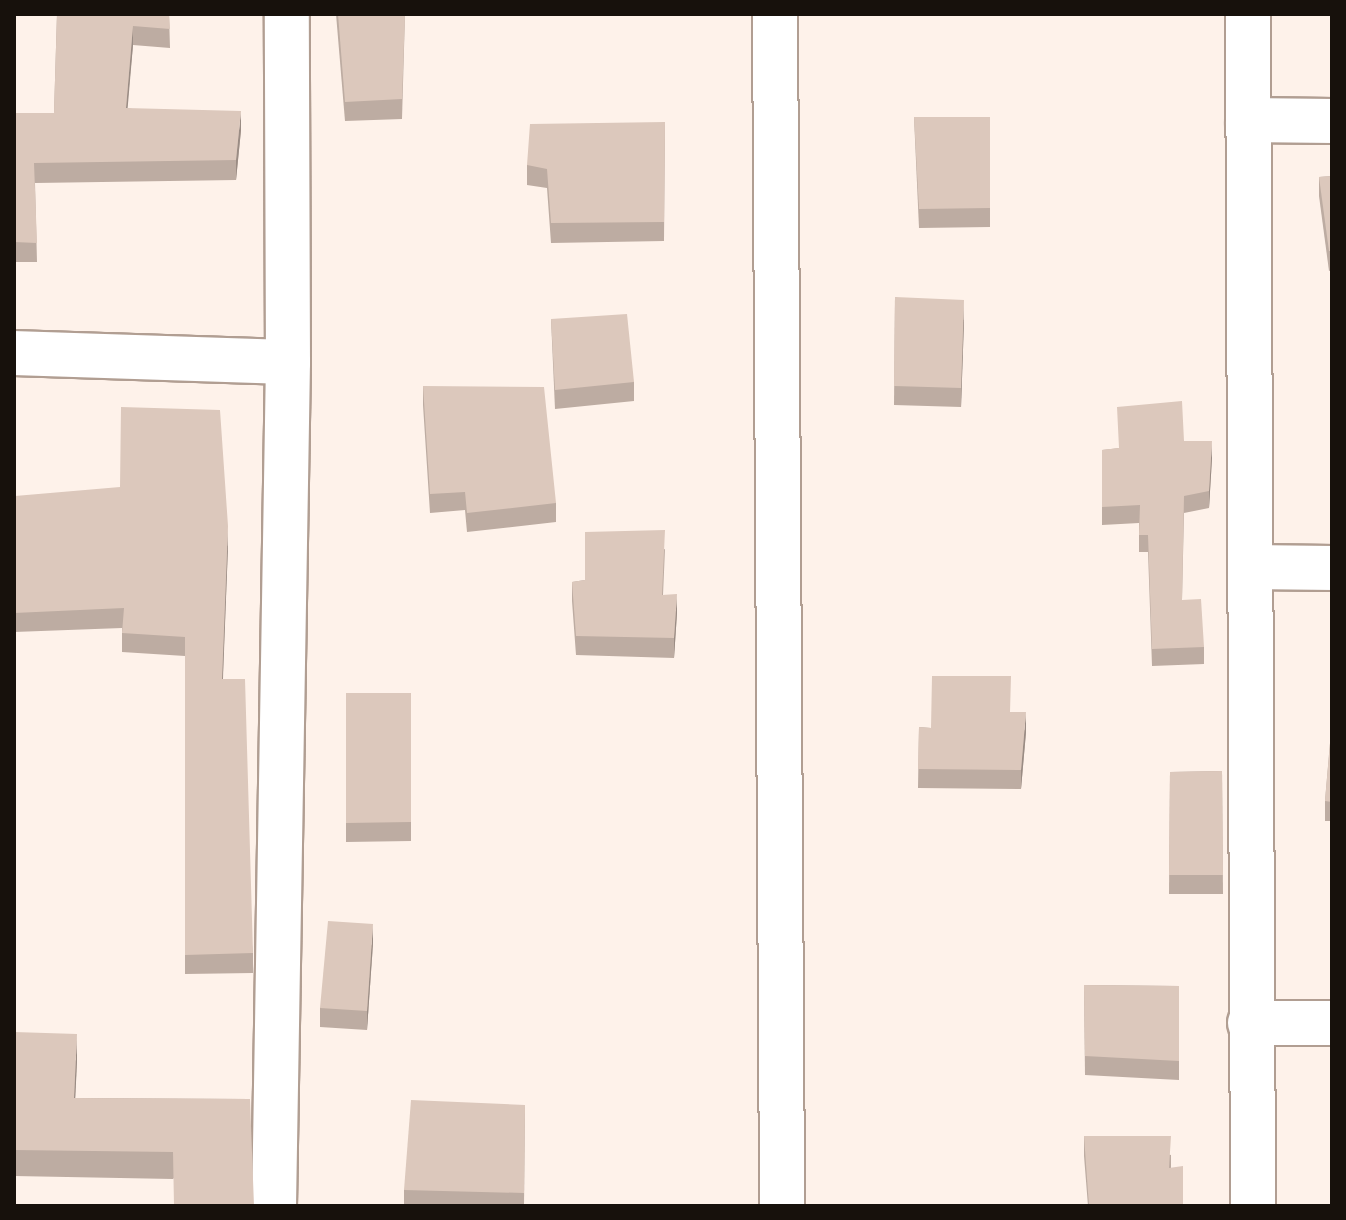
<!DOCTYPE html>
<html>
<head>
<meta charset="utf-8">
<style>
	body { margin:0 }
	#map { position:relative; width:1346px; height:1220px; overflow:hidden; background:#fef2ea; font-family:Roboto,sans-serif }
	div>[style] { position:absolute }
	.roads { filter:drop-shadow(2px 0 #b19e92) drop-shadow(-2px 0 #b19e92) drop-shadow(0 2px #b19e92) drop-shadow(0 -2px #b19e92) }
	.street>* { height:44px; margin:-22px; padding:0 22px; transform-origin:22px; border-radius:22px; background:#fff }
	.wall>* { inset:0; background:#bdaca2 }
	.shaded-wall>* { inset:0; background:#9a8c84 }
	.building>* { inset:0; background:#dcc8bc }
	span { translate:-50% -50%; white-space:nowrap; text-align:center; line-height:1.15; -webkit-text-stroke:6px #fff; paint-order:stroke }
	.frame { position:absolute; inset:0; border:16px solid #17110c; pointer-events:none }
</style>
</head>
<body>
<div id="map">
	<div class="roads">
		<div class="street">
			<div style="left:775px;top:14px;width:1192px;rotate:89.66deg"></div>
			<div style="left:1248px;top:14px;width:1192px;rotate:89.76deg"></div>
			<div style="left:1248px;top:120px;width:84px;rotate:0.7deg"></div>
			<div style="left:14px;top:353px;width:274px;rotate:1.9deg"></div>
			<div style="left:1251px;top:567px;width:81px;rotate:0.7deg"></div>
			<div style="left:1250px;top:1023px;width:82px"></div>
			<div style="left:274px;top:1206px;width:844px;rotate:-89.05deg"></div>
			<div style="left:288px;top:362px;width:348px;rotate:-90.2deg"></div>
		</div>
	</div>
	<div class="wall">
		<div style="clip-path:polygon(57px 14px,169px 14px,170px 48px,133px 45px,127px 108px,241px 130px,236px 180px,35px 183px,37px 262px,14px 262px,14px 113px,54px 113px)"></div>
		<div style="clip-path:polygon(336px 14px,405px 14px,402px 119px,345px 121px)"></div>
		<div style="clip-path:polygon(914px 117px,990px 117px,990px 227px,919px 228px)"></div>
		<div style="clip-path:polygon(665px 122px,664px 241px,551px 243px,547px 188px,527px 185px,527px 165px)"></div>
		<div style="clip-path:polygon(1332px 176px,1332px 270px,1329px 271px,1319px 196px,1319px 177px)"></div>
		<div style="clip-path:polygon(895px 297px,964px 320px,961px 407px,894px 405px)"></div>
		<div style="clip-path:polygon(551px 319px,634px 382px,634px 401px,555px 409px)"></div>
		<div style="clip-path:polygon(423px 386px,556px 503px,556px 522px,467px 532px,465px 510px,430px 513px,423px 405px)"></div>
		<div style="clip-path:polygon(1184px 441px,1212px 458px,1209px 508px,1184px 513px,1182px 600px,1204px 647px,1204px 664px,1152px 666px,1148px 552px,1139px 552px,1139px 523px,1102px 525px,1102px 450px)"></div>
		<div style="clip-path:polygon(14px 477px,15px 500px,228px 546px,223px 679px,253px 953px,253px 973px,185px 974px,185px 656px,122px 652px,122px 628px,14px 632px)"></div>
		<div style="clip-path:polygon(665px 549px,663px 595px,677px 613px,674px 658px,576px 655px,572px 601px,572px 582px,585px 580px)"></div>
		<div style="clip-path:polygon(346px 693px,411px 693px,411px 841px,346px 842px)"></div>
		<div style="clip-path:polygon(1010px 712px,1026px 732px,1021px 789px,918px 788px,919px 727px,931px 728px)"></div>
		<div style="clip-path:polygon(1332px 720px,1332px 821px,1325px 821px,1325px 801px)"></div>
		<div style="clip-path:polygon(1222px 771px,1223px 894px,1169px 894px,1170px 772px)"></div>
		<div style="clip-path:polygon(373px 943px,367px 1030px,320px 1027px,320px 1008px)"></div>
		<div style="clip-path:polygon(1084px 985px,1179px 986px,1179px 1080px,1085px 1075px)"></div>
		<div style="clip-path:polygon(14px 1032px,77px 1061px,75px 1098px,250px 1099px,173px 1179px,14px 1176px)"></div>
		<div style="clip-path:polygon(525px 1105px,524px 1206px,404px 1206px,404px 1190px)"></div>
		<div style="clip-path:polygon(1084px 1136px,1171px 1155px,1171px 1168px,1183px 1206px,1088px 1206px,1084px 1156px)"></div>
	</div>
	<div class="shaded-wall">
		<div style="clip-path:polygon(133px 26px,133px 45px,126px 127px,126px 108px)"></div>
		<div style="clip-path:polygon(241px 111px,241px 130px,236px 180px,236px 160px)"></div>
		<div style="clip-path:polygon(964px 300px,964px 320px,961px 407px,961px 388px)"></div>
		<div style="clip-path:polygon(1212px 441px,1212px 458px,1209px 508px,1209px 491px)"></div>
		<div style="clip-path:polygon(228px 526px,228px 546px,222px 698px,222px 679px)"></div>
		<div style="clip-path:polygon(677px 594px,677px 613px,674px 658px,674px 638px)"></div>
		<div style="clip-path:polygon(1026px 712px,1026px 732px,1021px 789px,1021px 770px)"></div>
		<div style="clip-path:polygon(373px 924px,373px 943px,367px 1030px,367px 1011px)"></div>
		<div style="clip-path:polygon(77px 1034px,77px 1061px,74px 1125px,74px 1098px)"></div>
	</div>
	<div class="building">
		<div style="clip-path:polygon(57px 14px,169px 14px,170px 29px,133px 26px,126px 108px,241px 111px,236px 160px,34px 163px,37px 243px,14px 242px,14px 113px,54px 113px)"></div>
		<div style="clip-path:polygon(338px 14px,405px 14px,402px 99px,345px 102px)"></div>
		<div style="clip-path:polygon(914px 117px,990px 117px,990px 208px,919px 209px)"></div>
		<div style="clip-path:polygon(665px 122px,664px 222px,551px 223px,547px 169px,527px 165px,530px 124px)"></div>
		<div style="clip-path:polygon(1332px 176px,1332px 251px,1329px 251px,1319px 177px)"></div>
		<div style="clip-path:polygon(895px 297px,964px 300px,961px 388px,894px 386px)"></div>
		<div style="clip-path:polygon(627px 314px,634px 382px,555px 390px,551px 319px)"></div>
		<div style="clip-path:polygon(423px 386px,544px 387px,556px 503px,467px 513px,465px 492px,430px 494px)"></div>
		<div style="clip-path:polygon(1182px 401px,1184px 441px,1212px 441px,1209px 491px,1184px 496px,1182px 600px,1201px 599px,1204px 647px,1152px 649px,1148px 535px,1139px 535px,1140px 505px,1102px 507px,1102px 450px,1119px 448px,1117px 407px)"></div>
		<div style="clip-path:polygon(121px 407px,220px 410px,228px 526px,222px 679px,245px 679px,253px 953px,185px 955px,185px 637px,122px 633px,124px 608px,14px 613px,15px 496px,120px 487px)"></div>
		<div style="clip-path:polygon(665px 530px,662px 595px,677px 594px,674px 638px,576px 636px,572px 582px,585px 580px,585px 532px)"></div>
		<div style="clip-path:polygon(932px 676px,1011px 676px,1010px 712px,1026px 712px,1021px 770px,918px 769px,919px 727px,931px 728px)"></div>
		<div style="clip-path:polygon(346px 693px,411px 693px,411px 822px,346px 823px)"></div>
		<div style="clip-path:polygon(1332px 720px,1332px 802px,1325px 801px)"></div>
		<div style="clip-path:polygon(1222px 771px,1223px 875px,1169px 875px,1170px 772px)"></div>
		<div style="clip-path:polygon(328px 921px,373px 924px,367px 1011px,320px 1008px)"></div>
		<div style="clip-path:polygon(1084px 985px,1179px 986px,1179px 1061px,1085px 1056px)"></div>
		<div style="clip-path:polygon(14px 1032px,77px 1034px,74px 1098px,250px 1099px,254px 1206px,174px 1206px,173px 1152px,14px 1150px)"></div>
		<div style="clip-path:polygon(411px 1100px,525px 1105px,524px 1193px,404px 1190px)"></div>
		<div style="clip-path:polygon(1084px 1136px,1171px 1136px,1169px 1168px,1183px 1166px,1183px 1206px,1089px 1206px)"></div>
	</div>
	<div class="frame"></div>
</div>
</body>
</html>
